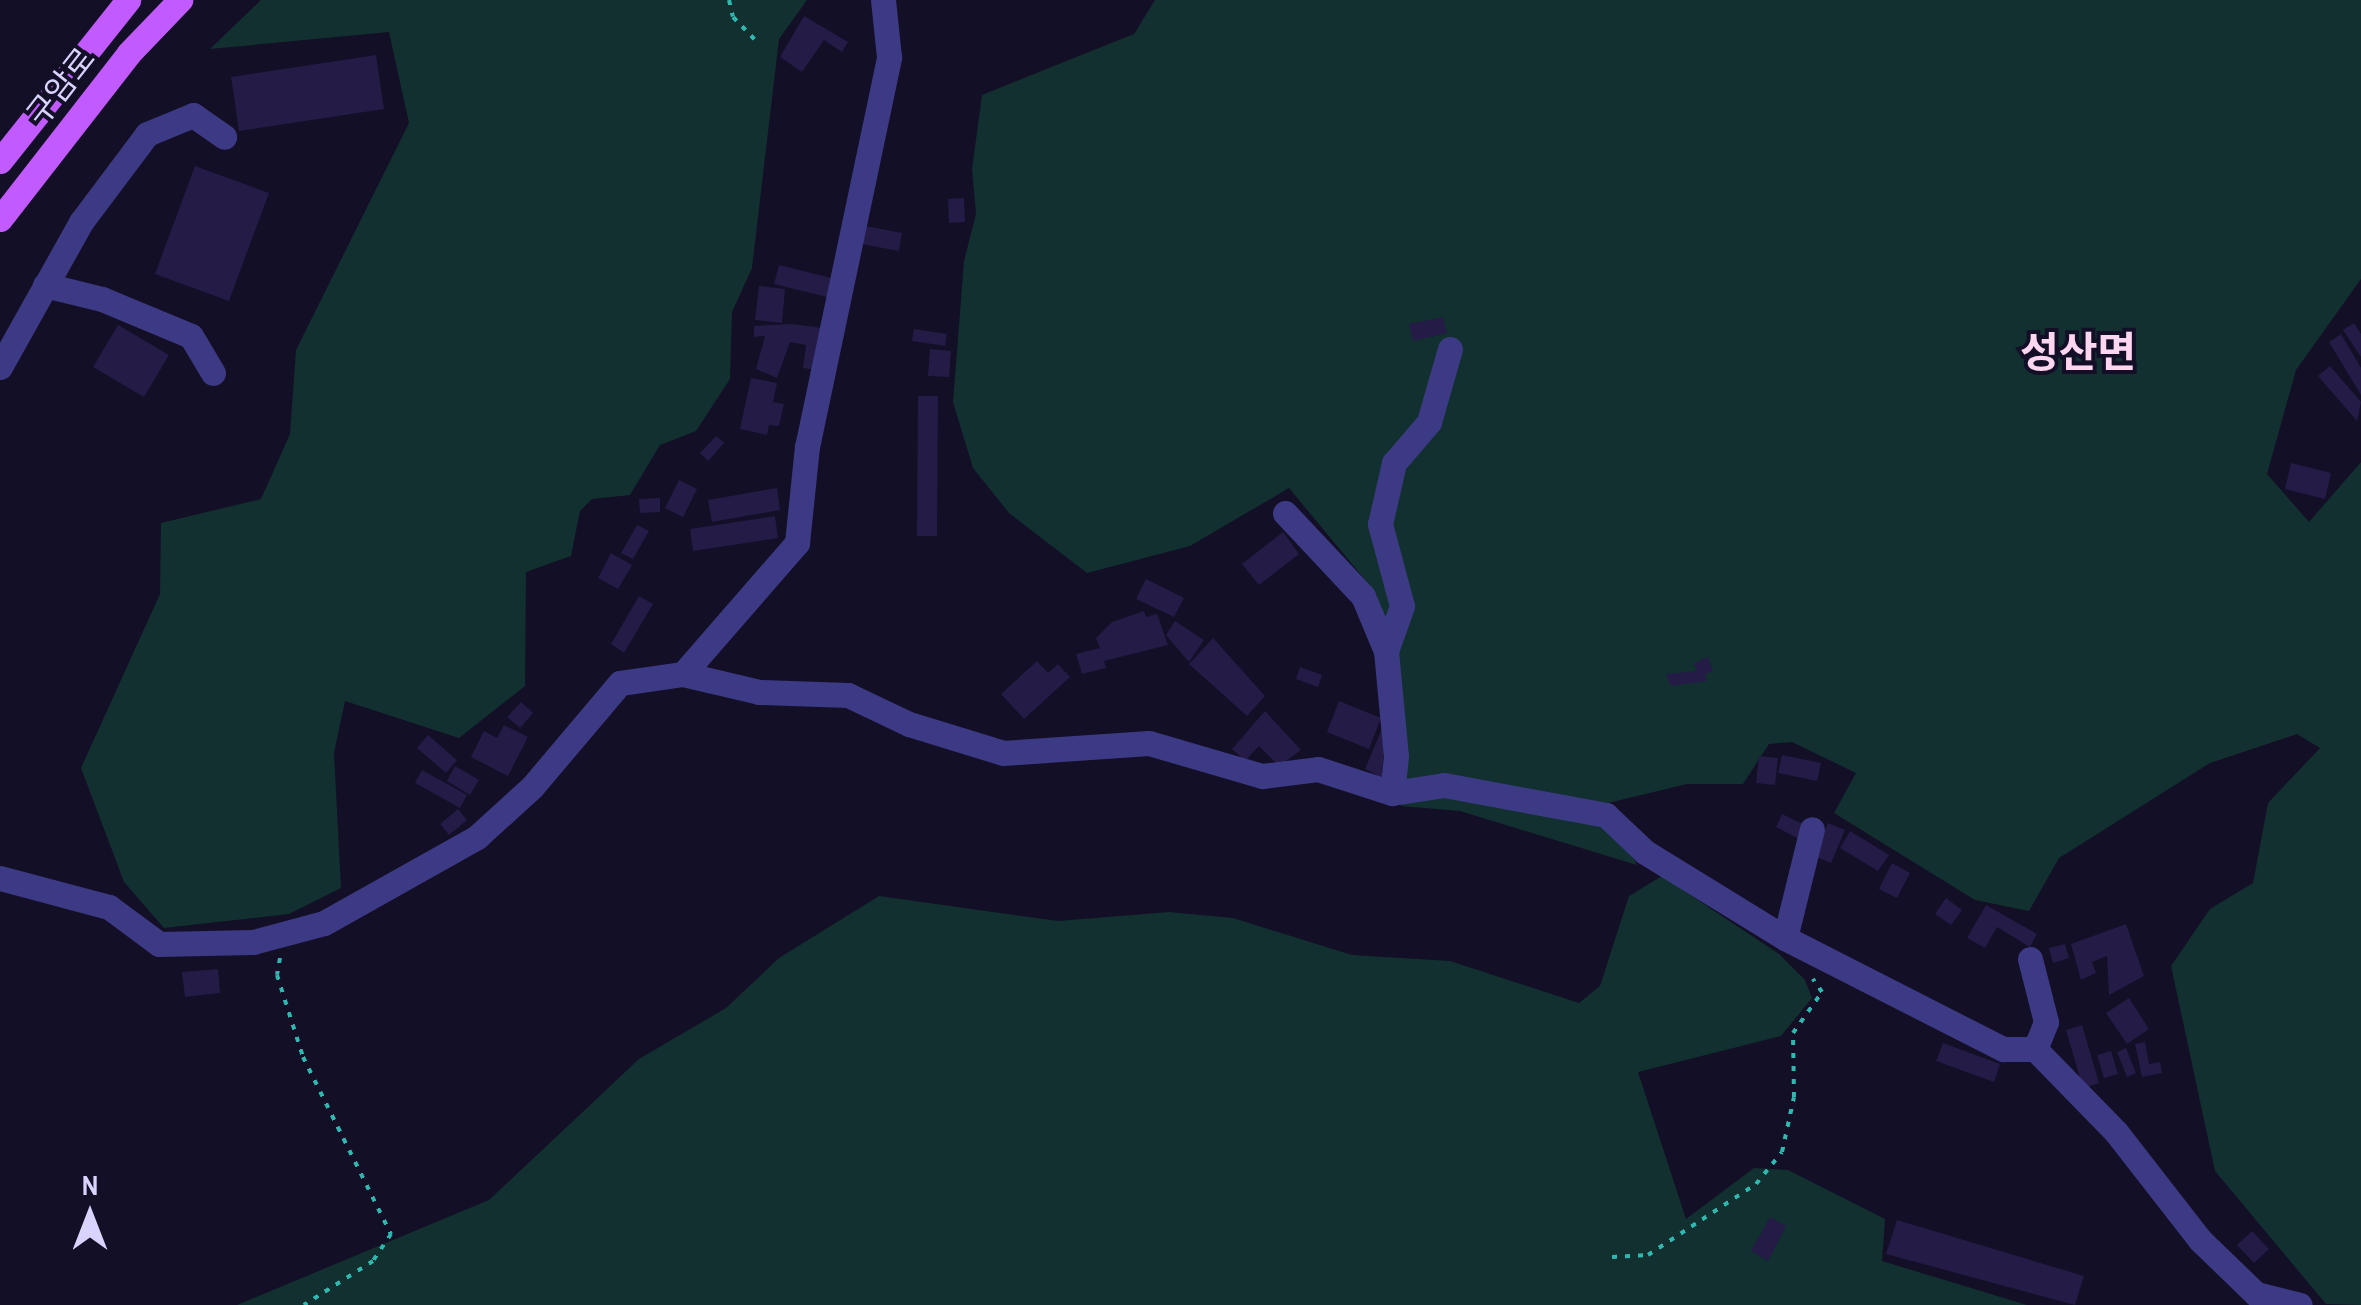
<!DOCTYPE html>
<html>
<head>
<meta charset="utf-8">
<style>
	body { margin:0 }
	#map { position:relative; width:2361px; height:1305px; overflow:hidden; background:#130f26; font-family:"Archivo Narrow","Noto Sans KR",sans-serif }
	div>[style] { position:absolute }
	.green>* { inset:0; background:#12302f }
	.building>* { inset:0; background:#241b47 }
	.path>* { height:4px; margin-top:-2px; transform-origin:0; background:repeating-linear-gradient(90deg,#2fb8b0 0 5px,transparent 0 13px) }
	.minor>* { height:25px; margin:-12.5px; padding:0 12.5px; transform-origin:12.5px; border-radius:12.5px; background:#3d3a85 }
	.major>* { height:25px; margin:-12.5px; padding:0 12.5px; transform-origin:12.5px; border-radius:12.5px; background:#c25bff }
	span { translate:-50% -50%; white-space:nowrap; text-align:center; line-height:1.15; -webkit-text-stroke:8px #130f26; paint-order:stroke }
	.street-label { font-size:32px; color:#d9d4ff }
	.district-label { font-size:42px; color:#ffd6f0; font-weight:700 }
	.north { position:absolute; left:40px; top:1165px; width:100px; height:100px; -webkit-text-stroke:8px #130f26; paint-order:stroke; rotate:0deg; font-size:28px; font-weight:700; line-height:40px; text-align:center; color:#d9d4ff }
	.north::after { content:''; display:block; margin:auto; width:35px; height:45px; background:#d9d4ff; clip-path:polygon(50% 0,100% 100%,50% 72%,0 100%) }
</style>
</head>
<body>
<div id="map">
	<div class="green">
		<div style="clip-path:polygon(261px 0,807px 0,779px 39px,752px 268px,732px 312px,730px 379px,696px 431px,660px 445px,630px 495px,592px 499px,580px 511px,571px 556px,526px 572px,525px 686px,459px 738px,345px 701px,334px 753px,341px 888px,289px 914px,164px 928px,124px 882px,81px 768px,160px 594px,161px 523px,261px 499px,290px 434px,296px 350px,409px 123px,389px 32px,210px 49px)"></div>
		<div style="clip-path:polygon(1155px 0,2361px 0,2361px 279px,2296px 370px,2267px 474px,2309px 522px,2361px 462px,2361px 1305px,2326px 1304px,2215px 1171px,2171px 966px,2210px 909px,2253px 883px,2268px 803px,2320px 748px,2297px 734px,2210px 763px,2059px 858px,2029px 911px,1975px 900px,1834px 813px,1856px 773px,1792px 742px,1769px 744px,1743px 784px,1687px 784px,1608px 803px,1637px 865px,1460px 811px,1401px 806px,1401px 682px,1376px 593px,1289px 488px,1190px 546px,1087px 573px,1009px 513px,973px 468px,953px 402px,964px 261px,976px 214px,972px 169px,982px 95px,1134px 34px)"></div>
		<div style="clip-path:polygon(1662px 876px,1779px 954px,1805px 980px,1812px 998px,1781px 1036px,1638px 1072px,1686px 1219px,1754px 1168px,1788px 1170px,1885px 1219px,1882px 1261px,2027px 1305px,237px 1305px,489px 1200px,639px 1059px,726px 1008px,779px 958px,879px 896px,1058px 921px,1169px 912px,1233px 918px,1352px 955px,1450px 961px,1579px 1003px,1600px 986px,1629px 896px)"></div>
	</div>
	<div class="building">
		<div style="clip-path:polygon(804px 16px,848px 42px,842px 52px,824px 40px,802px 72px,780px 57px)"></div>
		<div style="clip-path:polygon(376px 55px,384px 109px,239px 131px,231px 77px)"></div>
		<div style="clip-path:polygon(195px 166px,269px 193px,229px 301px,155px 274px)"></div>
		<div style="clip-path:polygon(964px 198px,965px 222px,949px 223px,948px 199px)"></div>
		<div style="clip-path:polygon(860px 225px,902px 233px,899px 251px,856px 243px)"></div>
		<div style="clip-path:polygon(779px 265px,831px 278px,827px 297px,774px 284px)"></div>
		<div style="clip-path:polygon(759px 286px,785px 289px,782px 323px,755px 320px)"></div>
		<div style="clip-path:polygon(1443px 317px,1447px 333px,1413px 341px,1409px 324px)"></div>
		<div style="clip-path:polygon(2354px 323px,2361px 334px,2361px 357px,2343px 330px)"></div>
		<div style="clip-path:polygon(791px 324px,823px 328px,817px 370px,803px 368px,806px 345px,790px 342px,777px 378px,756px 369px,765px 336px,754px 337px,754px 326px)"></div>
		<div style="clip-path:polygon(118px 325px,169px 355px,144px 397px,93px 367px)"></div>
		<div style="clip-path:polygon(914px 329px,947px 334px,945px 346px,912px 341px)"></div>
		<div style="clip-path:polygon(2341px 334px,2361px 368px,2361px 395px,2329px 342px)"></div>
		<div style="clip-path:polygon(930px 349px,951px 351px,949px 377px,928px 376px)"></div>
		<div style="clip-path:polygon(2330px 366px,2361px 402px,2357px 421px,2318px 376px)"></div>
		<div style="clip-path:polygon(751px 378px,777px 383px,773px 402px,784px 404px,779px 426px,769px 425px,767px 435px,740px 429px)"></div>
		<div style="clip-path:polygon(918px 396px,938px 396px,937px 536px,917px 536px)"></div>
		<div style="clip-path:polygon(716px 436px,724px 443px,708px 461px,700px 453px)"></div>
		<div style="clip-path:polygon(2291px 463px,2331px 473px,2325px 499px,2285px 489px)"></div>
		<div style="clip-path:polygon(679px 480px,697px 489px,683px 517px,665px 508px)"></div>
		<div style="clip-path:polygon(777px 488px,780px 510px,712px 522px,708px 500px)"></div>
		<div style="clip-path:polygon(660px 498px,660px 512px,640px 513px,639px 499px)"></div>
		<div style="clip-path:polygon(775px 516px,778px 538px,693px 551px,690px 529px)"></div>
		<div style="clip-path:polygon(637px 525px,649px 531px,633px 559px,621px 553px)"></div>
		<div style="clip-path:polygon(1283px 532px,1299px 554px,1259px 585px,1242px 564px)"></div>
		<div style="clip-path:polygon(611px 553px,632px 565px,618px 589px,598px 578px)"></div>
		<div style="clip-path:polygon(1146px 579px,1184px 598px,1174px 617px,1136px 599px)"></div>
		<div style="clip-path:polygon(639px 596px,653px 604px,624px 653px,611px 644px)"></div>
		<div style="clip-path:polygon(1144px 611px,1146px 617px,1157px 614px,1168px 645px,1104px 661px,1106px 668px,1082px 674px,1076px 654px,1100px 648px,1096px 638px,1112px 622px)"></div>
		<div style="clip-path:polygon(1175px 621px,1204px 640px,1189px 662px,1166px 635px)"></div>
		<div style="clip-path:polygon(1213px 638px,1265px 696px,1247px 716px,1189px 664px)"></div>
		<div style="clip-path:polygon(1708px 657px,1713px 671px,1705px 674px,1707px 681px,1671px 686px,1666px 674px,1697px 671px,1694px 663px)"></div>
		<div style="clip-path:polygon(1037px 661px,1048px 673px,1058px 664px,1070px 677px,1024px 719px,1001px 694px)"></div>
		<div style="clip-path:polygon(1300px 667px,1322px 675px,1318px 687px,1296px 679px)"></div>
		<div style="clip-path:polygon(1339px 701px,1381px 718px,1369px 749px,1327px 732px)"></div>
		<div style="clip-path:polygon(521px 702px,533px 713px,520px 728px,507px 717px)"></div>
		<div style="clip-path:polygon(1265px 711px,1301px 750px,1279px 766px,1259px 746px,1245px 761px,1232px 749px)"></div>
		<div style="clip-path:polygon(1386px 719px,1382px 778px,1365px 769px)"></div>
		<div style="clip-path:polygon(504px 725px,528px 737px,508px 776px,471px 757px,484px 731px,497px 738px)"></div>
		<div style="clip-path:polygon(428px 735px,457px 760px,446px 773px,417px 748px)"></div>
		<div style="clip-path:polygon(1782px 755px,1821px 763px,1817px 781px,1778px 773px)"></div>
		<div style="clip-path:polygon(1759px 756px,1778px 758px,1775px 785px,1756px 783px)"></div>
		<div style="clip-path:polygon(455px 766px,479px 780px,470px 795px,447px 781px)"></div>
		<div style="clip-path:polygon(422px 770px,467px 795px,460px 808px,415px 783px)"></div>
		<div style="clip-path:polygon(458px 809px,467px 820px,449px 835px,440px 824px)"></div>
		<div style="clip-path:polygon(1782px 814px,1805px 825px,1799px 839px,1776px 827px)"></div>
		<div style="clip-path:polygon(1828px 823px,1845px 830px,1831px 863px,1814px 856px)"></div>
		<div style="clip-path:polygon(1850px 831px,1889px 855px,1878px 871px,1840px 848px)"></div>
		<div style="clip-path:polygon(1892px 863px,1910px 873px,1897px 898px,1879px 889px)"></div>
		<div style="clip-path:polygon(1946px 898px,1962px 910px,1951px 925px,1935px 914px)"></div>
		<div style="clip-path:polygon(1986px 905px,2037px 934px,2030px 947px,1997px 927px,1985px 948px,1967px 938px)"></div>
		<div style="clip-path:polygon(2126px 924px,2144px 976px,2109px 995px,2107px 956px,2092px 962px,2096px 973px,2081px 980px,2071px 944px)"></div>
		<div style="clip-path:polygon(2065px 944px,2069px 958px,2053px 963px,2049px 948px)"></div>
		<div style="clip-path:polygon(218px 969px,220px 993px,185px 997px,182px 972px)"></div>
		<div style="clip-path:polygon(2129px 998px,2149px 1029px,2127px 1044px,2106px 1013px)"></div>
		<div style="clip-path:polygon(2082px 1025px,2099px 1083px,2083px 1088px,2066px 1030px)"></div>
		<div style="clip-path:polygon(2145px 1042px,2149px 1064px,2160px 1062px,2162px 1073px,2142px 1077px,2135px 1044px)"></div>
		<div style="clip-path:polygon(1943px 1043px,2000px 1064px,1994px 1082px,1936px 1061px)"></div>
		<div style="clip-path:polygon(2126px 1048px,2136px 1073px,2127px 1077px,2117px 1052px)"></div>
		<div style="clip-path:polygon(2111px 1051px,2118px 1074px,2104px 1078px,2097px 1055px)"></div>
		<div style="clip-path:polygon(1770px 1217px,1786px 1226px,1768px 1261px,1751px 1251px)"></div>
		<div style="clip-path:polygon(1897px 1220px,2084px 1276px,2075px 1305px,1886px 1254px)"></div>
		<div style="clip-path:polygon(2252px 1231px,2269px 1249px,2254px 1263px,2237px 1245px)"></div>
	</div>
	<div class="path">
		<div style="left:729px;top:0;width:17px;rotate:77deg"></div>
		<div style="left:733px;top:17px;width:33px;rotate:46deg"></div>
		<div style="left:280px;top:958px;width:17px;rotate:100deg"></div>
		<div style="left:277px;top:975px;width:86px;rotate:72.4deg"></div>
		<div style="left:303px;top:1057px;width:198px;rotate:63.6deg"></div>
		<div style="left:391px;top:1234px;width:32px;rotate:124deg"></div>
		<div style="left:373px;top:1261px;width:82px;rotate:147.5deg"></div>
		<div style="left:1612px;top:1257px;width:36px;rotate:-3deg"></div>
		<div style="left:1648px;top:1255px;width:129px;rotate:-33.3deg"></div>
		<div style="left:1756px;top:1184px;width:41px;rotate:-50.9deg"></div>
		<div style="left:1782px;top:1152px;width:56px;rotate:-77.7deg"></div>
		<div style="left:1794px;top:1097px;width:64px;rotate:-90.9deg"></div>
		<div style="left:1793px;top:1033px;width:50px;rotate:-54.7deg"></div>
		<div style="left:1822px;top:992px;width:16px;rotate:-125deg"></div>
	</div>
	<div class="minor">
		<div style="left:45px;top:285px;width:59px;rotate:13.8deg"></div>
		<div style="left:102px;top:299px;width:96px;rotate:22.6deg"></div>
		<div style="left:191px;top:336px;width:43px;rotate:59.3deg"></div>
		<div style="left:0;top:367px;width:166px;rotate:-60.8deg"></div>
		<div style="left:81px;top:222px;width:110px;rotate:-53.1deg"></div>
		<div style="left:147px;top:134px;width:50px;rotate:-22.4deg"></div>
		<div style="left:193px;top:115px;width:38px;rotate:35deg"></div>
		<div style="left:1285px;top:513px;width:114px;rotate:46.8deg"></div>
		<div style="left:1363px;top:596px;width:60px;rotate:67.3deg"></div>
		<div style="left:1386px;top:651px;width:105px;rotate:84.6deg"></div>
		<div style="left:1396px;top:756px;width:37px;rotate:96deg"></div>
		<div style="left:1386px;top:651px;width:48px;rotate:-70.4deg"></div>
		<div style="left:1402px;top:606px;width:85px;rotate:-105deg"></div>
		<div style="left:1380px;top:524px;width:63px;rotate:-77.1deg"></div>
		<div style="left:1394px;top:463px;width:54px;rotate:-49.5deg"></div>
		<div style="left:1429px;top:422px;width:76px;rotate:-74deg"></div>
		<div style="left:683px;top:674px;width:78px;rotate:13.3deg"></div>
		<div style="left:759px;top:692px;width:89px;rotate:1.9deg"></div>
		<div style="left:848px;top:695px;width:68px;rotate:25.4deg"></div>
		<div style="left:909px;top:724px;width:98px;rotate:17.1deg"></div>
		<div style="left:1003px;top:753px;width:146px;rotate:-3.9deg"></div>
		<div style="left:1149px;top:743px;width:118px;rotate:16.3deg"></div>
		<div style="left:1262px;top:776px;width:56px;rotate:-7.1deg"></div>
		<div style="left:1318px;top:769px;width:78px;rotate:18deg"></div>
		<div style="left:1392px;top:793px;width:53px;rotate:-8.7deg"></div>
		<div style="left:1444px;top:785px;width:165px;rotate:10.5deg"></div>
		<div style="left:1606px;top:815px;width:54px;rotate:43.5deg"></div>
		<div style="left:1645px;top:852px;width:164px;rotate:31.6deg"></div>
		<div style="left:1785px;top:938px;width:245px;rotate:27deg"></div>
		<div style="left:2003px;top:1049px;width:32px"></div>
		<div style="left:2035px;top:1049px;width:116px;rotate:45.7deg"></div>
		<div style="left:2116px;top:1132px;width:137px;rotate:52.1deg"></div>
		<div style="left:2200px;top:1240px;width:78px;rotate:44deg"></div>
		<div style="left:2256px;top:1294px;width:45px;rotate:14deg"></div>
		<div style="left:0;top:878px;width:113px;rotate:14.9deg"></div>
		<div style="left:109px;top:907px;width:62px;rotate:36.5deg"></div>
		<div style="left:159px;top:944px;width:94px;rotate:-1.2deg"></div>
		<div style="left:253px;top:942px;width:73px;rotate:-15deg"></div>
		<div style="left:324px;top:923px;width:176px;rotate:-29.3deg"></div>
		<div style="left:477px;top:837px;width:74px;rotate:-42.3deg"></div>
		<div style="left:532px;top:787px;width:136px;rotate:-49.8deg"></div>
		<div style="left:620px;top:683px;width:64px;rotate:-8.1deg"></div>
		<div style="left:683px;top:674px;width:174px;rotate:-49deg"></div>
		<div style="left:797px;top:543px;width:97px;rotate:-84.1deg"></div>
		<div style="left:807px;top:447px;width:399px;rotate:-78.1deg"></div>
		<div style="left:889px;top:57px;width:57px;rotate:-96deg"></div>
		<div style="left:1785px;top:938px;width:112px;rotate:-76.1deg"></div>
		<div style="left:2030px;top:959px;width:65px;rotate:75.7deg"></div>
		<div style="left:2046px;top:1022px;width:29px;rotate:112deg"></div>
	</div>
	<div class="major">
		<div style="left:0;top:161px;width:206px;rotate:-51.5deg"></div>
		<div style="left:0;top:219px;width:210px;rotate:-52.1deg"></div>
		<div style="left:129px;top:53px;width:74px;rotate:-46.1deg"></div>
	</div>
	<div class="street-label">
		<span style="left:61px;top:87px;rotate:-52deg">구암로</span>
	</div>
	<div class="district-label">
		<span style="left:2078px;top:352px">성산면</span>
	</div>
	<div class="north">N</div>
</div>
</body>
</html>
